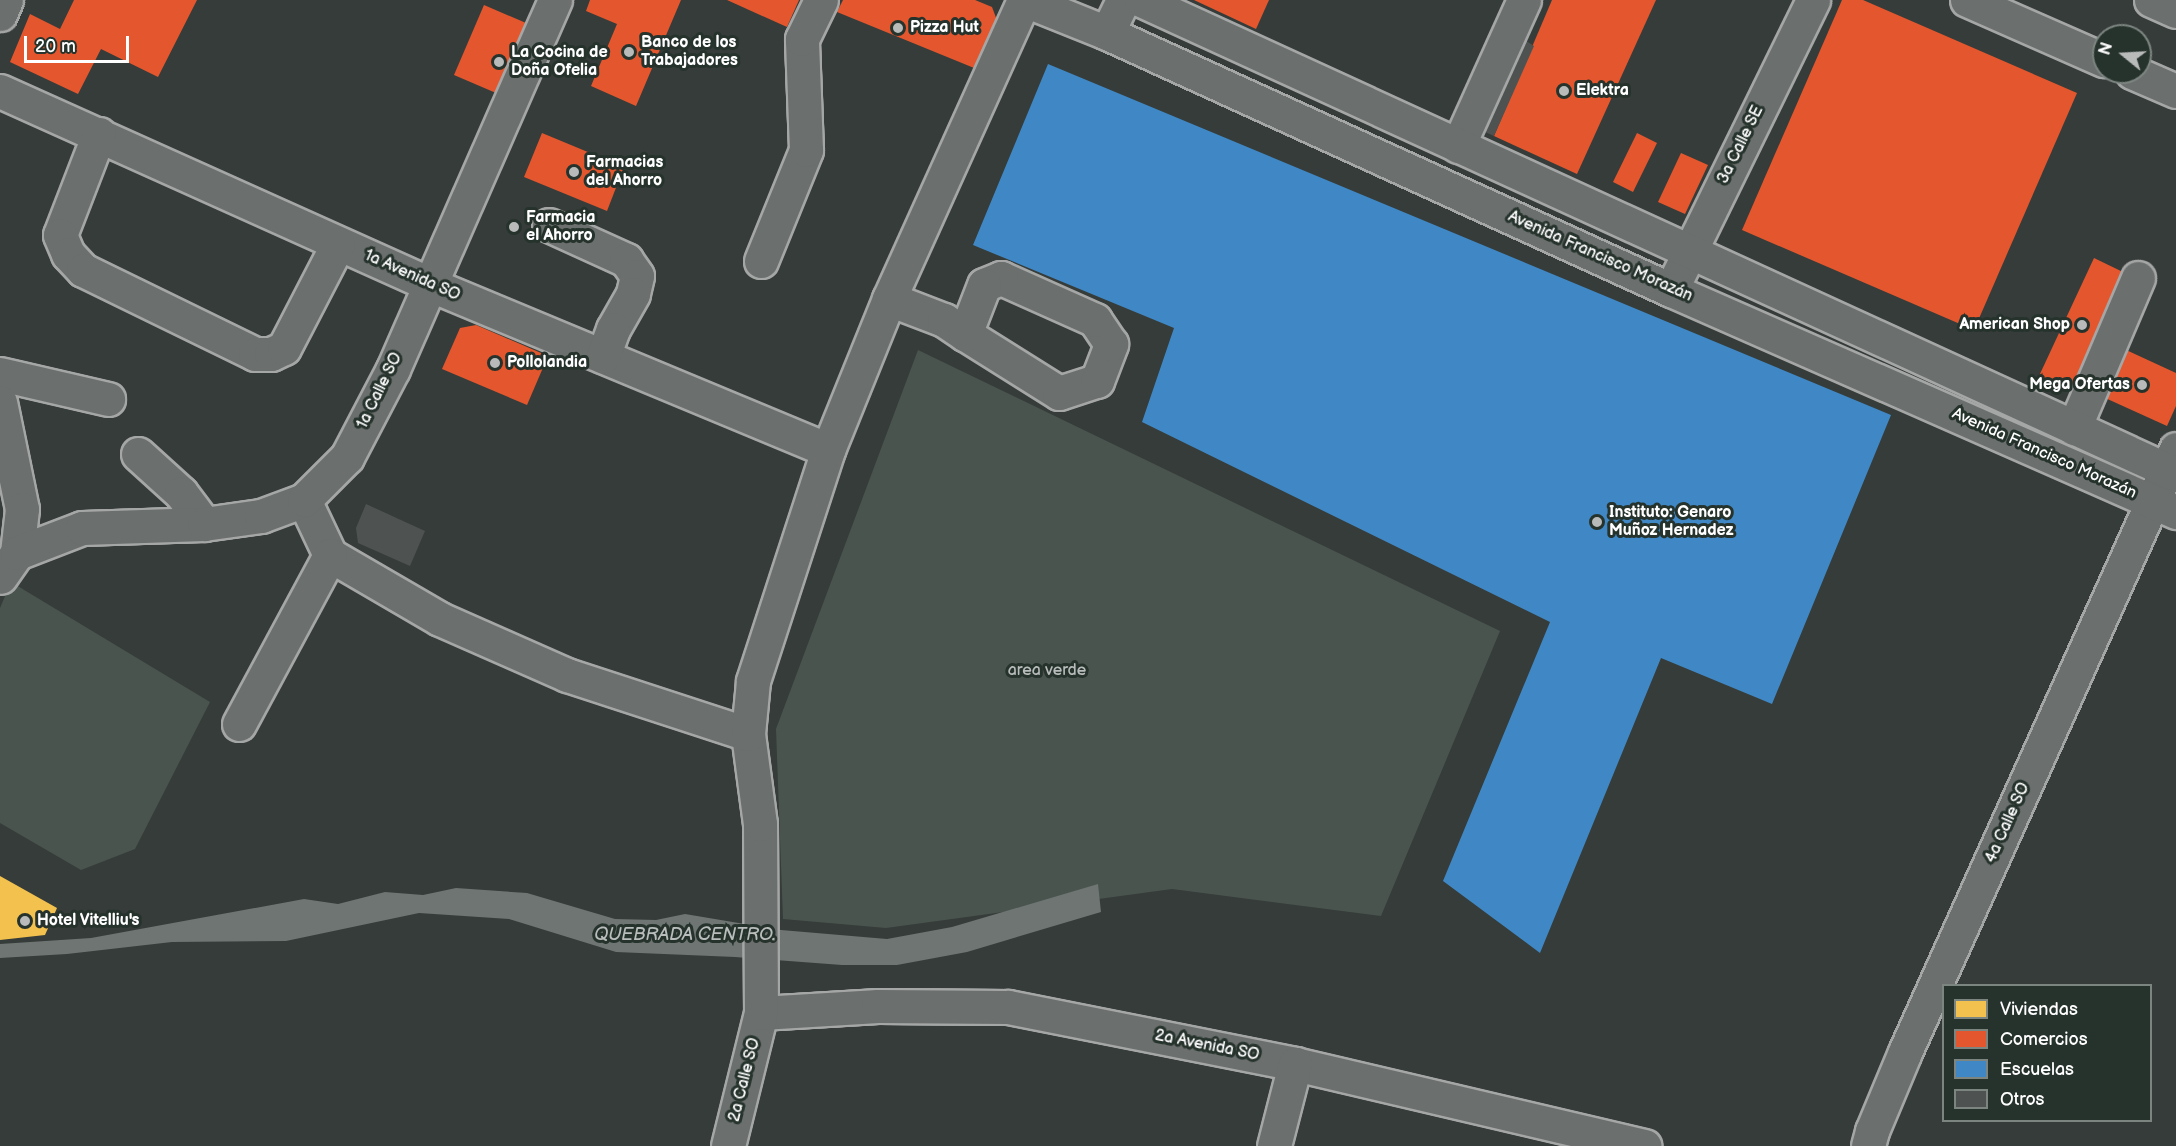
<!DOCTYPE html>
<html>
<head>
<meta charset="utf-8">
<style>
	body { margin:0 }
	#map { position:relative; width:2176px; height:1146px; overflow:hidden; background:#363c39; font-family:"Balsamiq Sans",sans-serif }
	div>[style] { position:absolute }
	.green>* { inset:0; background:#4a544f }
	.water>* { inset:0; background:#6e7572 }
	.homes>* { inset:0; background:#f2c14e }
	.shops>* { inset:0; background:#e4572e }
	.schools>* { inset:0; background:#3f88c5 }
	.building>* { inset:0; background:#4e5351 }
	.roads { filter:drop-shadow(2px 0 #a5a7a6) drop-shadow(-2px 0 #a5a7a6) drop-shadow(0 2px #a5a7a6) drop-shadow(0 -2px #a5a7a6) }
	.minor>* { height:33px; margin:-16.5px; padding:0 16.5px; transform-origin:16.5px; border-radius:16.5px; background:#6b6f6d }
	.major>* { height:33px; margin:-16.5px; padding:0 16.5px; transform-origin:16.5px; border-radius:16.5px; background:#6b6f6d }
	.dots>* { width:16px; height:16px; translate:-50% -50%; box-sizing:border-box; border:3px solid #26332d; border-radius:50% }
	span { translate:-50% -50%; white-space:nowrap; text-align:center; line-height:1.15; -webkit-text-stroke:6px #26332d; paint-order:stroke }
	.poi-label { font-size:16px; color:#fff; font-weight:700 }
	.left { translate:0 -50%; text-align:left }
	.right { translate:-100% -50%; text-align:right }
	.street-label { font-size:16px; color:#fff }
	.park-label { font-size:16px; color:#b8bcba }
	.water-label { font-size:18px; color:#b9bdbc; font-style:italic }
	.legend { position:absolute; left:1942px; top:984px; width:210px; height:138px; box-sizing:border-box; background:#26332d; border:2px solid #7d8581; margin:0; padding:8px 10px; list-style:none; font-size:18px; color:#fff }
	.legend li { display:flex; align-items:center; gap:12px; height:30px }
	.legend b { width:30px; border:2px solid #7d8581 }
	.north { position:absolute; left:2092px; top:24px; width:60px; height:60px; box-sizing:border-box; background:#26332d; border:2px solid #7d8581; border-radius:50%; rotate:288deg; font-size:16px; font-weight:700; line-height:24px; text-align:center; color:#fff }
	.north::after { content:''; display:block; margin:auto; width:21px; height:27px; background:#b9bbba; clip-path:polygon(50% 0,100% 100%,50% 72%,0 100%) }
	.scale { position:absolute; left:24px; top:36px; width:105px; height:27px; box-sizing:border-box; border:3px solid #fff; border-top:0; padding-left:8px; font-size:18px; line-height:21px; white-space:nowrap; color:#fff; -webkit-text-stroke:4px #26332d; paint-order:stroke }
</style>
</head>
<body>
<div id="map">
	<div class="green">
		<div style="clip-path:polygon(918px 350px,1500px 631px,1381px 916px,1172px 889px,886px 928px,783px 919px,776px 729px)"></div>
		<div style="clip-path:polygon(11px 582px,210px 702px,135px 849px,81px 870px,0 823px,0 608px)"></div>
	</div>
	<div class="water">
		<div style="clip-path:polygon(1098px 884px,1101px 912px,967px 952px,897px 965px,842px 965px,735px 957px,616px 952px,509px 919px,419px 913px,286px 941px,172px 942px,67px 954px,0 958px,0 944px,91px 938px,304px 899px,338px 904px,385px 892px,423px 895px,456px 888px,527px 893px,615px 919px,656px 920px,685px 914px,781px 930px,887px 939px,952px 927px)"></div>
	</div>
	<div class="homes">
		<div style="clip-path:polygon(0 876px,57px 908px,45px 935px,0 940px)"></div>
	</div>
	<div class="shops">
		<div style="clip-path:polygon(74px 0,197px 0,158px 77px,101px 49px,78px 94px,10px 62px,30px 14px,60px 29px)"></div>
		<div style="clip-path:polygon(590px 0,681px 0,636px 106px,591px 86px,617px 24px,586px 11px)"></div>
		<div style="clip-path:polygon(727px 0,799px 0,787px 27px)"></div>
		<div style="clip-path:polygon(843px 0,975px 0,992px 7px,998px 23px,979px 70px,837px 12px)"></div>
		<div style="clip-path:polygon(1194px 0,1269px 0,1256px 29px)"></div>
		<div style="clip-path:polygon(1552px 0,1656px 0,1577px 174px,1494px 136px)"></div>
		<div style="clip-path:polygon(1842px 0,1863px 0,2077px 93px,1974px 330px,1742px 230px)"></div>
		<div style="clip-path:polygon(484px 5px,533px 26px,503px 96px,454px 75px)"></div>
		<div style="clip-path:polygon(542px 133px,624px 167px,607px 211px,524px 177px)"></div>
		<div style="clip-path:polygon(1637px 133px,1657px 143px,1633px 192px,1613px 182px)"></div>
		<div style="clip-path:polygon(1681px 153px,1708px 165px,1685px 214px,1658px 202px)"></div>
		<div style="clip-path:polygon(2094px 258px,2125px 273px,2070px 391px,2039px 376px)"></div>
		<div style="clip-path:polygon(476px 325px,548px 356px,527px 405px,442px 369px,460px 328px)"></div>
		<div style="clip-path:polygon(2124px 349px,2176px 373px,2176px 406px,2167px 426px,2103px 397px)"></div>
	</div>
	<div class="schools">
		<div style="clip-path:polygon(1048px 64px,1891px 415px,1772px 704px,1661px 658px,1540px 953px,1443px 881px,1550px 622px,1142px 422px,1174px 328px,973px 245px)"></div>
	</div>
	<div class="building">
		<div style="clip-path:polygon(1520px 37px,1534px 46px,1494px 136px,1476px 128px)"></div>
		<div style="clip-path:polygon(366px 504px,425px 531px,410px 566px,358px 543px,356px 528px)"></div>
	</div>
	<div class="roads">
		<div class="minor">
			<div style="left:1967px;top:0;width:150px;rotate:23.7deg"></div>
			<div style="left:2151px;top:0;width:27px;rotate:24deg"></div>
			<div style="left:1107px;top:33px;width:37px;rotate:-64deg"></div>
			<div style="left:2132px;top:72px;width:48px;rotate:23.4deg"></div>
			<div style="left:0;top:91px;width:470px;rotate:24.2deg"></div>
			<div style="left:429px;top:284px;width:432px;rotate:22.6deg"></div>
			<div style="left:99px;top:134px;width:108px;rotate:111.1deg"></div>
			<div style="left:60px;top:235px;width:21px;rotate:67deg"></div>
			<div style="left:68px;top:254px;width:22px;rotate:47deg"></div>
			<div style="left:83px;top:270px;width:191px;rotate:26deg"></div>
			<div style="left:255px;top:354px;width:16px"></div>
			<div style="left:271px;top:354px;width:14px;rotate:-25deg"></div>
			<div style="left:284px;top:348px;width:117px;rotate:-62.6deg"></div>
			<div style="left:1458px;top:146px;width:160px;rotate:-65.7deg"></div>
			<div style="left:549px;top:225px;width:85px;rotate:24.4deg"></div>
			<div style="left:626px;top:260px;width:19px;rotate:55deg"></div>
			<div style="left:637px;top:276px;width:18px;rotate:103deg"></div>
			<div style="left:633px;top:294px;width:40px;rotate:119.7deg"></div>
			<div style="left:613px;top:329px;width:29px;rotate:110deg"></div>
			<div style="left:761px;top:261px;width:120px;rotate:-67.9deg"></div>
			<div style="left:806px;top:150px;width:111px;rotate:-92.1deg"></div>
			<div style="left:802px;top:39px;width:43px;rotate:-64deg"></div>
			<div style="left:1671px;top:290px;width:323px;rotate:-63.9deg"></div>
			<div style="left:889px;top:299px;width:59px;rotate:20.9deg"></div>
			<div style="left:944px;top:320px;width:25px;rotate:34deg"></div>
			<div style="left:965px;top:334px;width:111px;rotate:32.1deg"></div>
			<div style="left:1059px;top:393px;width:40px;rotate:-18deg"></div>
			<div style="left:1097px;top:381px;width:40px;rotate:-69deg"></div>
			<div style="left:1111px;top:344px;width:29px;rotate:-124deg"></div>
			<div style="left:1095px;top:320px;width:103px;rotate:-155.9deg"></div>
			<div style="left:1001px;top:278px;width:18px;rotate:158deg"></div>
			<div style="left:984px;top:285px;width:53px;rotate:111.2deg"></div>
			<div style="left:0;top:374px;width:111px;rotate:13deg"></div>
			<div style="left:2074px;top:428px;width:163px;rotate:-66.9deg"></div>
			<div style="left:138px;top:454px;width:58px;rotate:42.2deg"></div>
			<div style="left:181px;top:493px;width:39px;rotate:53deg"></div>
			<div style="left:304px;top:500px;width:61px;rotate:64.7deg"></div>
			<div style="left:330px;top:555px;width:127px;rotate:30.2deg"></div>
			<div style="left:440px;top:619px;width:139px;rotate:23.8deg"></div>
			<div style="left:567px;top:675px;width:190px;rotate:18.1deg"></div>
			<div style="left:239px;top:724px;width:192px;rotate:-61.7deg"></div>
			<div style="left:761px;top:1013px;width:117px;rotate:-3.4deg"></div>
			<div style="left:878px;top:1006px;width:130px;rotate:0.4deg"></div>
			<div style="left:1008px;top:1007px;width:293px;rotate:11.2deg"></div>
			<div style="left:1295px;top:1064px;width:359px;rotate:13.2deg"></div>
			<div style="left:728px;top:1146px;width:137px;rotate:-76.1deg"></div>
			<div style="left:761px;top:1013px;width:189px;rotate:-90.3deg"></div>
			<div style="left:760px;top:824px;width:91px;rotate:-97.6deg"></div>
			<div style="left:748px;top:734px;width:53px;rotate:-84.6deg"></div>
			<div style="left:753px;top:681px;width:243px;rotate:-72deg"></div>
			<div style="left:828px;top:450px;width:163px;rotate:-68deg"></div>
			<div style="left:889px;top:299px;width:328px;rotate:-65.7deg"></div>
			<div style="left:1274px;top:1146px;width:85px;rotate:-75.6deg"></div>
			<div style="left:1868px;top:1146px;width:16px;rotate:-75deg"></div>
			<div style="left:1872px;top:1131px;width:86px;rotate:-67.3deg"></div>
			<div style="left:1905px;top:1052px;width:661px;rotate:-65.8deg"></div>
		</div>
		<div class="major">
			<div style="left:1025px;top:0;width:88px;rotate:21.9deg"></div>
			<div style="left:1107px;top:33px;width:620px;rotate:24.5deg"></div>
			<div style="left:1671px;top:290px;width:552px;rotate:23.73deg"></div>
			<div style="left:1141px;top:0;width:1138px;rotate:24.61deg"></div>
			<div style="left:0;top:14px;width:15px;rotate:-67deg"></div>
			<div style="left:0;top:402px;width:109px;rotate:78.4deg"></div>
			<div style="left:22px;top:509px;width:44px;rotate:96.5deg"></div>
			<div style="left:17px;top:553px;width:29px;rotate:125deg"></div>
			<div style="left:17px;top:553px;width:70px;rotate:-21deg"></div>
			<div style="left:82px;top:528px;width:122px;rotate:-1.9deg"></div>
			<div style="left:204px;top:524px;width:58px;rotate:-8deg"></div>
			<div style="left:261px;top:516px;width:46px;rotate:-20.4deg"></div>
			<div style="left:304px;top:500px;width:61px;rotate:-45deg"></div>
			<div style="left:347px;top:457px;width:99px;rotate:-62.4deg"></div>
			<div style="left:393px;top:369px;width:403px;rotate:-66.3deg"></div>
		</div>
	</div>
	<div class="dots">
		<div style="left:898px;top:28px;background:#b9bbba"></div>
		<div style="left:629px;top:52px;background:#b9bbba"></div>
		<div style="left:499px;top:62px;background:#b9bbba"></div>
		<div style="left:1564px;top:91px;background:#b9bbba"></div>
		<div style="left:574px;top:172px;background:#b9bbba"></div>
		<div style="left:514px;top:227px;background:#b9bbba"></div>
		<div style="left:2082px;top:325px;background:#b9bbba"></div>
		<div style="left:495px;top:363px;background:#b9bbba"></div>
		<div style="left:2142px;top:385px;background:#b9bbba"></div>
		<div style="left:1597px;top:522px;background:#b9bbba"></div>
		<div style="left:25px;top:921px;background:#b9bbba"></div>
	</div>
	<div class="poi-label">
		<span class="left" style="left:910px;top:28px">Pizza Hut</span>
		<span class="left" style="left:641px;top:52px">Banco de los<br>Trabajadores</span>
		<span class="left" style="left:511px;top:62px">La Cocina de<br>Doña Ofelia</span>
		<span class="left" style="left:1576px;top:91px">Elektra</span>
		<span class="left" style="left:586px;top:172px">Farmacias<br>del Ahorro</span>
		<span class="left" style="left:526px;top:227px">Farmacia<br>el Ahorro</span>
		<span class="right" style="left:2070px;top:325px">American Shop</span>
		<span class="left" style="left:507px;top:363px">Pollolandia</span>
		<span class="right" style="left:2130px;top:385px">Mega Ofertas</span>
		<span class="left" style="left:1609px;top:522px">Instituto: Genaro<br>Muñoz Hernadez</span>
		<span class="left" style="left:37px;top:921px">Hotel Vitelliu's</span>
	</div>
	<div class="street-label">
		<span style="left:1741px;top:145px;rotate:-64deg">3a Calle SE</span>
		<span style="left:1600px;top:257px;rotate:24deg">Avenida Francisco Morazán</span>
		<span style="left:412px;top:276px;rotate:24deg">1a Avenida SO</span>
		<span style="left:380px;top:391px;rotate:-64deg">1a Calle SO</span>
		<span style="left:2044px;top:454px;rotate:24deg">Avenida Francisco Morazán</span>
		<span style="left:2008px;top:823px;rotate:-66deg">4a Calle SO</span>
		<span style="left:1207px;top:1046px;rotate:11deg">2a Avenida SO</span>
		<span style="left:745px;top:1080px;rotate:-76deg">2a Calle SO</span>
	</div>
	<div class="park-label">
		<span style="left:1047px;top:671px">area verde</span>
	</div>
	<div class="water-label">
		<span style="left:685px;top:935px">QUEBRADA CENTRO.</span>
	</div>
	<ul class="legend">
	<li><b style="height:16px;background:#f2c14e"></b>Viviendas</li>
	<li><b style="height:16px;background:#e4572e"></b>Comercios</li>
	<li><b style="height:16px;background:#3f88c5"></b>Escuelas</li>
	<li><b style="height:16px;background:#4e5351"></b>Otros</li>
	</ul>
	<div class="north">N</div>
	<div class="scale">20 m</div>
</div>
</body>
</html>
